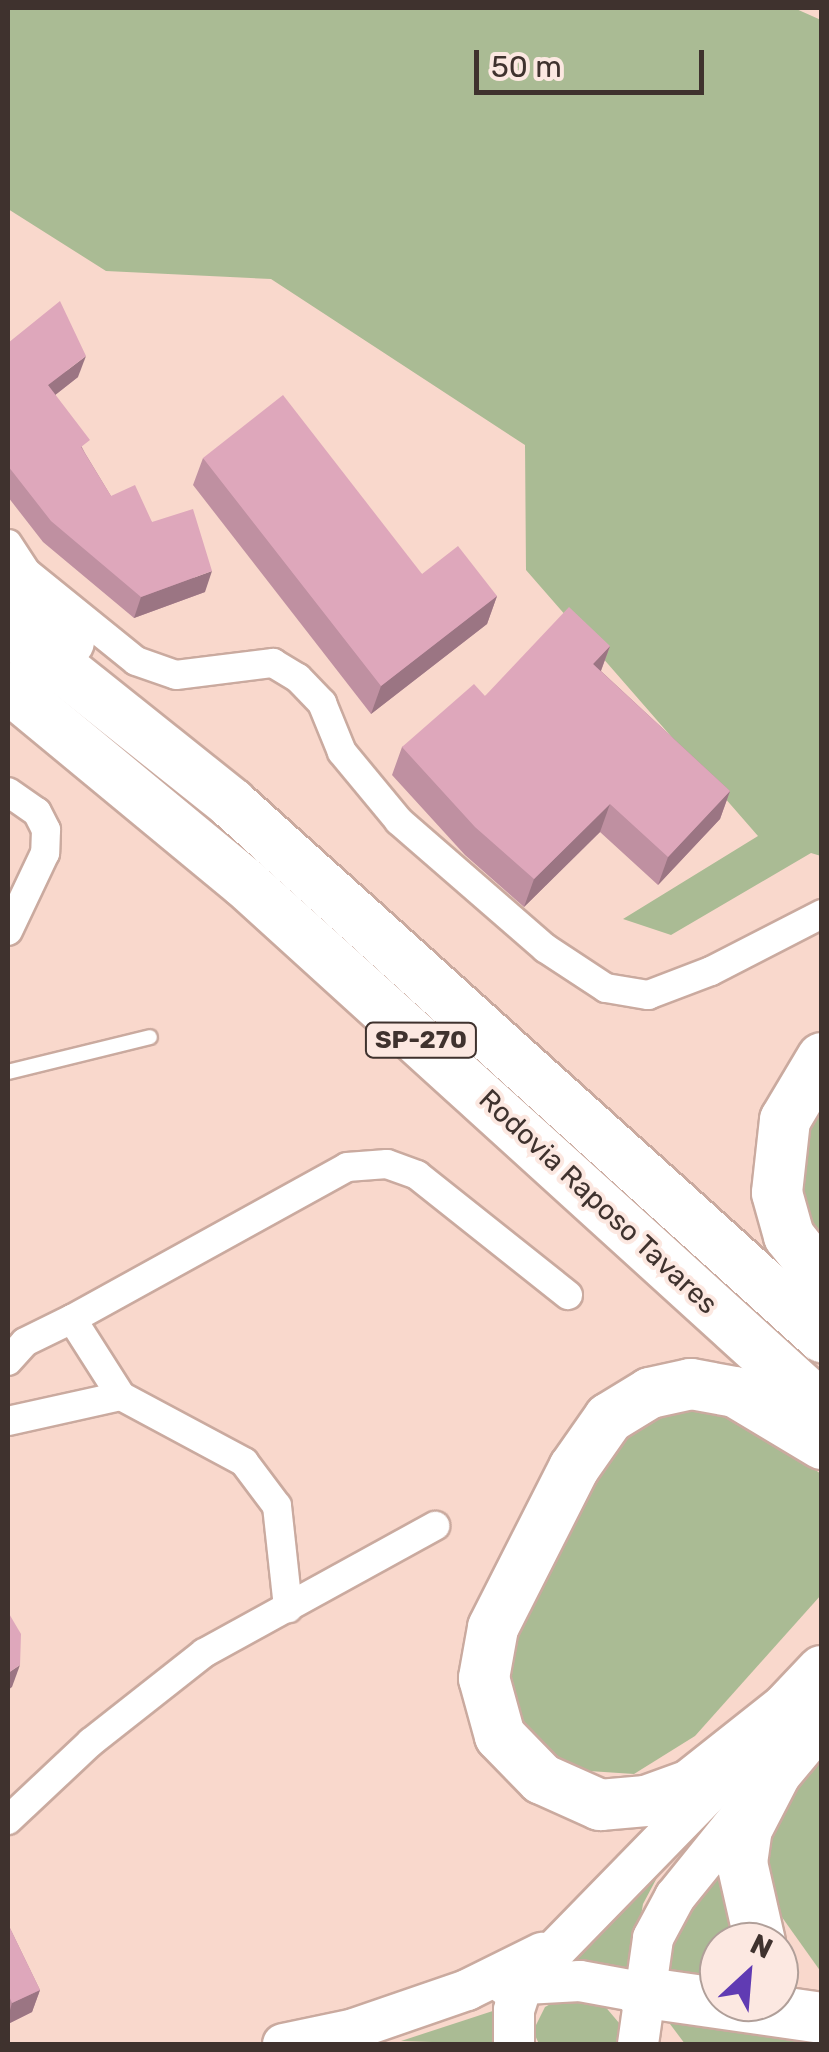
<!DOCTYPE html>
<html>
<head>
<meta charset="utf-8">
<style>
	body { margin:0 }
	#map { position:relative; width:829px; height:2052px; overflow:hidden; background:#f9d8cc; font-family:Rubik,sans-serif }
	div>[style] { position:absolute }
	.green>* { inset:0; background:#aabb94 }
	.roads { filter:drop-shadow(2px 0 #caaa9f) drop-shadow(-2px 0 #caaa9f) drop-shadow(0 2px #caaa9f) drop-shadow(0 -2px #caaa9f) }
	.lane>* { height:14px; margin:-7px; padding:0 7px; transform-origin:7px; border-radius:7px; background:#fff }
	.street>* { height:28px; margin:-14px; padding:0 14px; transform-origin:14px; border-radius:14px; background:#fff }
	.secondary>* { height:40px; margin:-20px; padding:0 20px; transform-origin:20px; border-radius:20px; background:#fff }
	.highway>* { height:50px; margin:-25px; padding:0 25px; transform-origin:25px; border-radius:25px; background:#fff }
	.wall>* { inset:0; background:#bf90a1 }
	.shaded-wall>* { inset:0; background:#9b7583 }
	.building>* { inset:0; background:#dea7bb }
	span { translate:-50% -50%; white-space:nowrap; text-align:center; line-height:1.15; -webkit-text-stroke:8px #fce8e1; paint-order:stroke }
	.shield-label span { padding:2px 8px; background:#fce8e1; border:2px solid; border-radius:8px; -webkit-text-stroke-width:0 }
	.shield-label { font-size:25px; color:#3f322e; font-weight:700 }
	.street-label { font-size:28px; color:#3f322e }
	.frame { position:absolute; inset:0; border:10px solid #3f322e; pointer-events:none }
	.north { position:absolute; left:699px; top:1922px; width:100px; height:100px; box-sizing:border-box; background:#fce8e1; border:2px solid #b09f99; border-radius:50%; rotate:26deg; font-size:28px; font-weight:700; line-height:40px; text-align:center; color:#3f322e }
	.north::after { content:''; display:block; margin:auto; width:35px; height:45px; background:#603bb3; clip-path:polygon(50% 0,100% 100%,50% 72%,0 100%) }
	.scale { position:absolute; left:474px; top:50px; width:230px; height:45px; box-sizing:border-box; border:5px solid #3f322e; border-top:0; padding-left:12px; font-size:30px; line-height:35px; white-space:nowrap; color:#3f322e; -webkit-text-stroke:8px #fce8e1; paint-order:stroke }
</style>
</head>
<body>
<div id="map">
	<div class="green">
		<div style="clip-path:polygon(8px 8px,794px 8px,821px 20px,821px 856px,811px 853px,671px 935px,623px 919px,758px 836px,526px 570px,525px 445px,271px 279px,106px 271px,8px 209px)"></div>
		<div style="clip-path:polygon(821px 1079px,821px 1241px,813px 1234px,794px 1177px)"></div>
		<div style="clip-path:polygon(692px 1401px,744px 1418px,821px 1474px,821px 1595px,695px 1736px,634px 1774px,574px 1770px,535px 1740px,514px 1712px,505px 1673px,509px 1627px,615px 1431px)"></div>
		<div style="clip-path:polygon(821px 1741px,821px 1972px,774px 1906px,760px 1848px)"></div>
		<div style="clip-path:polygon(738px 1833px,746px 1942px,719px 1942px,719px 1989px,662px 1980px,678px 1914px)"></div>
		<div style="clip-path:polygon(669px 1855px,643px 1904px,632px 1969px,560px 1956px)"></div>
		<div style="clip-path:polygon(558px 2000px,603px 2004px,625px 2030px,627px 2044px,539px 2044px,533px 2031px,545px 2007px)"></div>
		<div style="clip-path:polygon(505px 2007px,494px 2044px,401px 2041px)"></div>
		<div style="clip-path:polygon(661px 2012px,821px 2039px,821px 2044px,685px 2044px)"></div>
	</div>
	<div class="roads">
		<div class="lane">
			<div style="left:8px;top:1072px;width:146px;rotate:-13.8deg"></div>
		</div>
		<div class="street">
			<div style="left:8px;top:544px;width:33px;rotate:57deg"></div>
			<div style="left:26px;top:572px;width:141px;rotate:39deg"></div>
			<div style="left:136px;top:661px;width:42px;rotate:19.3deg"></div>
			<div style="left:176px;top:675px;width:98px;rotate:-7.1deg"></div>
			<div style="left:273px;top:663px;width:29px;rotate:31deg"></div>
			<div style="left:298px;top:678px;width:35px;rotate:46deg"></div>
			<div style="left:322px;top:703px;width:53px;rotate:67.8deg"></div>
			<div style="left:342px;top:752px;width:89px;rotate:50.4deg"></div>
			<div style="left:399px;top:821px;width:194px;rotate:41deg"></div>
			<div style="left:545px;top:948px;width:73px;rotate:33.3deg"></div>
			<div style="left:606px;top:988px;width:43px;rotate:9.5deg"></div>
			<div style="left:648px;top:995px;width:67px;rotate:-20.9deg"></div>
			<div style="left:711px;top:971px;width:125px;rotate:-27.2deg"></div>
			<div style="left:8px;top:792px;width:35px;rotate:35deg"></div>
			<div style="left:37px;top:812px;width:20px;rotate:63deg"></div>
			<div style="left:46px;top:830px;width:23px;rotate:92deg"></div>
			<div style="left:45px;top:853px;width:86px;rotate:115.4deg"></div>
			<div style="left:72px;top:1319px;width:314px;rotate:-28.9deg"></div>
			<div style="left:347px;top:1167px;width:40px;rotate:-4.3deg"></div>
			<div style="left:387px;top:1164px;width:32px;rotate:20deg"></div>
			<div style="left:417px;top:1175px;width:193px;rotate:38.5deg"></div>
			<div style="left:8px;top:1361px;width:25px;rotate:-48deg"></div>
			<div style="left:25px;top:1342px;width:52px;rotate:-26.1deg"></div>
			<div style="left:72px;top:1319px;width:91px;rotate:57.5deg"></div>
			<div style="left:121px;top:1396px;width:140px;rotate:28.2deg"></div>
			<div style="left:244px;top:1462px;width:55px;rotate:53.1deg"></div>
			<div style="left:277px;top:1506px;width:103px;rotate:83.8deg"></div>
			<div style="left:8px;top:1421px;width:116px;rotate:-12.5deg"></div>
			<div style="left:8px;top:1820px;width:114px;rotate:-43.2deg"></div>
			<div style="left:91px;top:1742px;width:144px;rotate:-38.2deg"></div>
			<div style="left:204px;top:1653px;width:264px;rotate:-28.8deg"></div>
		</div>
		<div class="secondary">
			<div style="left:506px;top:1985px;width:74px;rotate:-3.1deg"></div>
			<div style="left:580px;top:1981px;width:61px;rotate:10.4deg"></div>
			<div style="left:283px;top:2044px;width:73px;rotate:-11.9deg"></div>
			<div style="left:354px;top:2029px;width:120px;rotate:-19deg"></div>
			<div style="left:467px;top:1990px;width:84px;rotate:-26.3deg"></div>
			<div style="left:514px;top:2044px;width:34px;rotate:-90deg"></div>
			<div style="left:514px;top:2010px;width:28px;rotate:-72deg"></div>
			<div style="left:523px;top:1983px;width:298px;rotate:-45.7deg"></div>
			<div style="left:638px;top:2044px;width:107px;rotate:-81.9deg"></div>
			<div style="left:653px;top:1938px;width:47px;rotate:-61.8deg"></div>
			<div style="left:675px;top:1897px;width:126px;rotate:-51.1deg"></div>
		</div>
		<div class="highway">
			<div style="left:8px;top:590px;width:80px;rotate:40.4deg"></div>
			<div style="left:8px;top:632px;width:46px;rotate:31.6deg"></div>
			<div style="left:47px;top:656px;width:236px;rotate:38.6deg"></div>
			<div style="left:231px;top:803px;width:797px;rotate:42.1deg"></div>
			<div style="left:8px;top:687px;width:306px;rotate:39.6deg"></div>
			<div style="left:244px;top:882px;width:781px;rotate:42.25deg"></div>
			<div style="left:822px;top:1058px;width:72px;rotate:120.8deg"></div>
			<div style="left:785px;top:1120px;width:73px;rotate:96.3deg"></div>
			<div style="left:777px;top:1193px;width:45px;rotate:74.4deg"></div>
			<div style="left:789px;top:1236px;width:53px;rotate:51.8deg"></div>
			<div style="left:822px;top:1444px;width:101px;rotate:-149.1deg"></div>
			<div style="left:735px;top:1392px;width:45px;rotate:-169.7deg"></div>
			<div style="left:691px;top:1384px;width:42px;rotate:167.6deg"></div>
			<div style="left:650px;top:1393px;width:48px;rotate:148.6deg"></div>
			<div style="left:609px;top:1418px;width:61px;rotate:125deg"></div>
			<div style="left:574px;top:1468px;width:179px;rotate:116.9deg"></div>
			<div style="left:493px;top:1628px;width:51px;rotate:100.2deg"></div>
			<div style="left:484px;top:1678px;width:60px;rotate:74.6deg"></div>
			<div style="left:500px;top:1736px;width:60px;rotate:45.7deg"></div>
			<div style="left:542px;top:1779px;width:64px;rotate:24.1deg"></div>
			<div style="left:600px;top:1805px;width:46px;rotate:-5deg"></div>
			<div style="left:646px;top:1801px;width:47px;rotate:-20deg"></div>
			<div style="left:690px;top:1785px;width:124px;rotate:-38.4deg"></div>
			<div style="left:787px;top:1708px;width:51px;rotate:-46.6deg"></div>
			<div style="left:760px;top:1942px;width:81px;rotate:-102.8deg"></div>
			<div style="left:742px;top:1863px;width:34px;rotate:-82deg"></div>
			<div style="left:747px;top:1829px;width:63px;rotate:-62.6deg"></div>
			<div style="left:776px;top:1773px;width:72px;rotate:-50.1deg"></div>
			<div style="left:640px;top:1992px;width:184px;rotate:8.1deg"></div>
		</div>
	</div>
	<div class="wall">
		<div style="clip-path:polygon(8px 343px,78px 377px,55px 395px,85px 453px,111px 496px,152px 522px,205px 592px,134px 618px,43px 542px,8px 497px)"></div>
		<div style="clip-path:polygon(203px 458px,422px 574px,497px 596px,487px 624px,371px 714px,193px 485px)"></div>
		<div style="clip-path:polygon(610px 646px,601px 671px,730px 791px,720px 819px,658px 885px,600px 832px,524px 907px,465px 855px,392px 775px,402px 747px,485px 696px)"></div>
		<div style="clip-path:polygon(8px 1924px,40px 1990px,32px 2012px,8px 2024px)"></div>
	</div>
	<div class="shaded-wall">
		<div style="clip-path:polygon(86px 356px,78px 377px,40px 407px,48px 385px)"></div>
		<div style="clip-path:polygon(212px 571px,205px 592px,134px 618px,141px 597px)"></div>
		<div style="clip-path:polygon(497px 596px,487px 624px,371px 714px,381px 686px)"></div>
		<div style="clip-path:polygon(610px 646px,600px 673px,593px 664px)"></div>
		<div style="clip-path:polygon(730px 791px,720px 819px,658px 885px,668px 857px)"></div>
		<div style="clip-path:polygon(610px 804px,600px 832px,524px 907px,534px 879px)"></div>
		<div style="clip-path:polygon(20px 1665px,12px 1687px,8px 1690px,8px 1673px)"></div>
		<div style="clip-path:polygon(40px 1990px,32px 2012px,8px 2024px,8px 2017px,12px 2003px)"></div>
	</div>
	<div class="building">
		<div style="clip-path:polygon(60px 301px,86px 356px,48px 385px,90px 440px,81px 447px,111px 496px,135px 485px,152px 522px,193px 509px,212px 571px,141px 597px,51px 521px,8px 466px,8px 343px)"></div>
		<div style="clip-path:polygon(283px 395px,422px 574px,458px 546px,497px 596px,381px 686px,203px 458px)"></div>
		<div style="clip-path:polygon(569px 607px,610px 646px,593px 664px,730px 791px,668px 857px,610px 804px,534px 879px,475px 827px,402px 747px,474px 684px,485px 696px)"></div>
		<div style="clip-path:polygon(8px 1612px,21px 1634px,20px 1665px,8px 1673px)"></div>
		<div style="clip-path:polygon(8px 1924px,40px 1990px,12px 2003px,8px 1994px)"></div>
	</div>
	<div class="shield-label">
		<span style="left:421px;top:1040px">SP-270</span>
	</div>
	<div class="street-label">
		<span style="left:598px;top:1202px;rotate:43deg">Rodovia Raposo Tavares</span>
	</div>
	<div class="frame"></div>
	<div class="north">N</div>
	<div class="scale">50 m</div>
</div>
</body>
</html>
